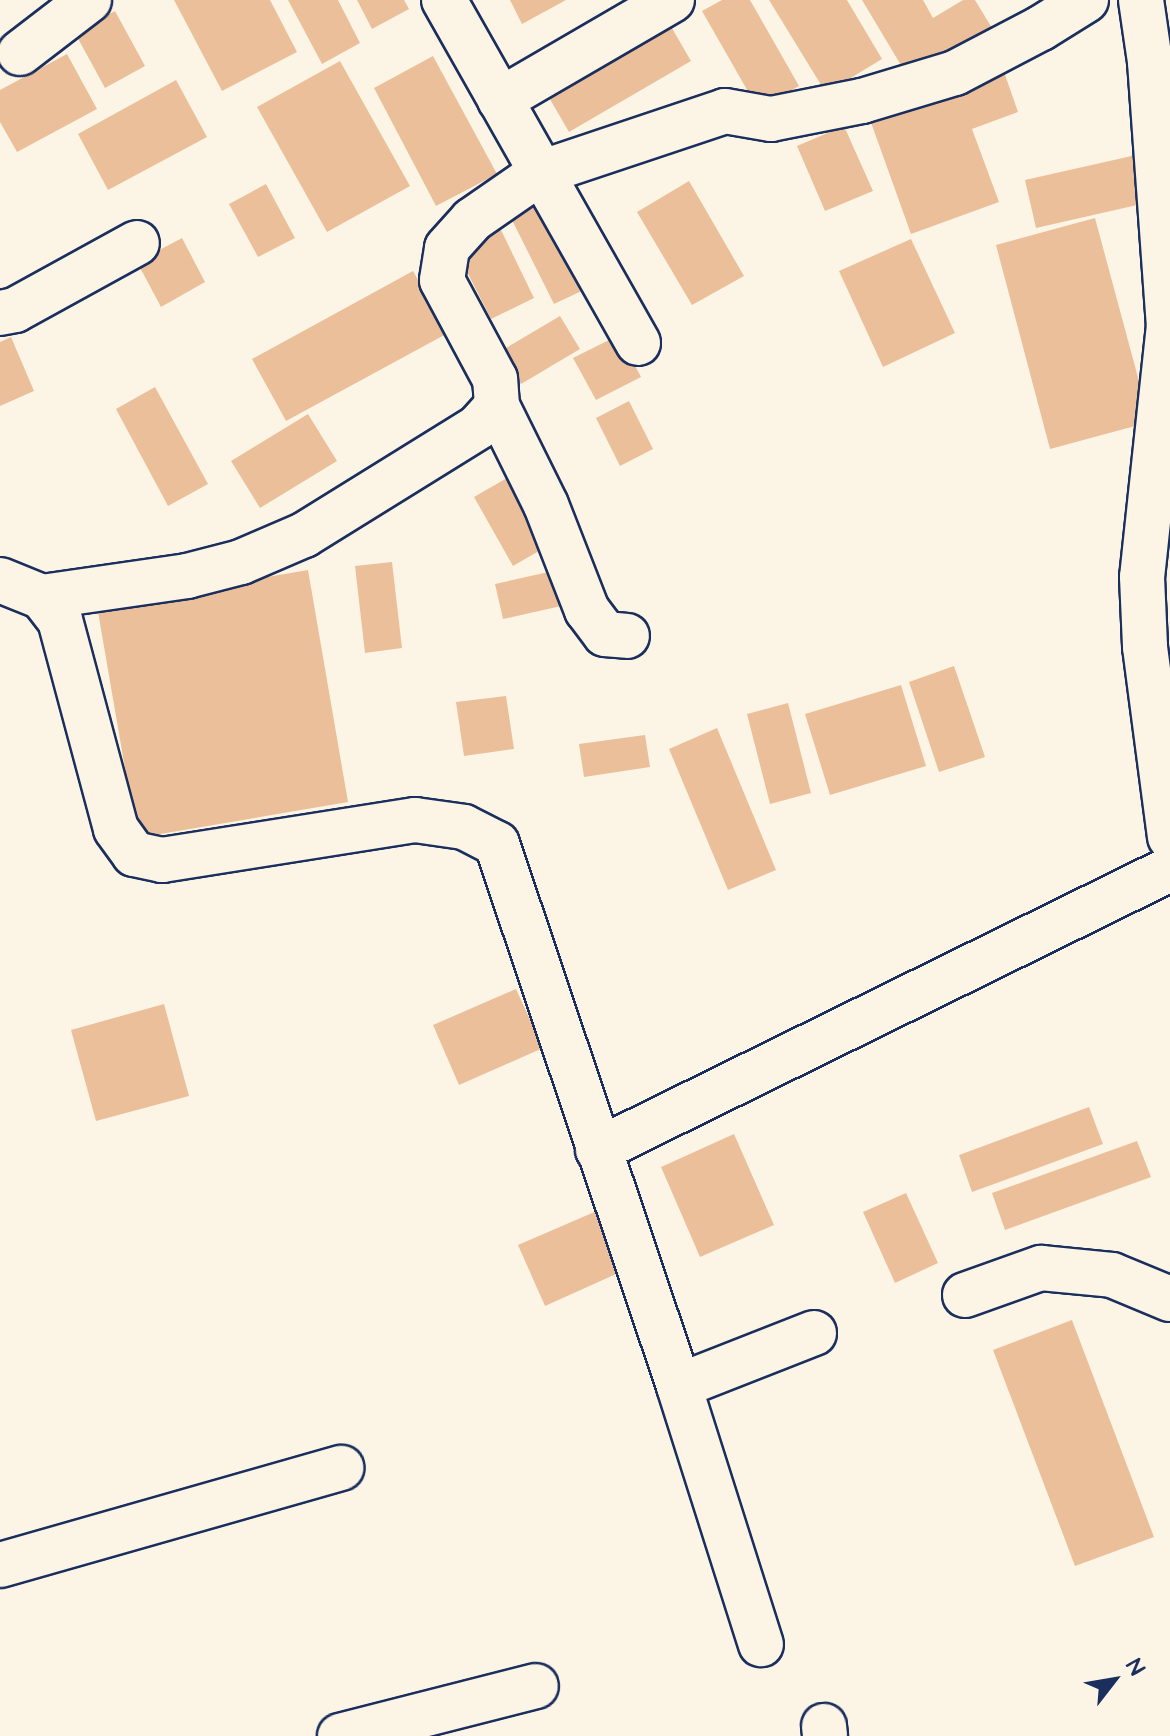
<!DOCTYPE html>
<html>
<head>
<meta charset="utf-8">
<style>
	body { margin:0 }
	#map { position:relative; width:1170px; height:1736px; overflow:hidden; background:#fcf5e5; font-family:"Architects Daughter",sans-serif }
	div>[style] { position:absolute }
	.building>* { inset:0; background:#ebbf9a }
	.roads { filter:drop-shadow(2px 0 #1b2f5e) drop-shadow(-2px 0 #1b2f5e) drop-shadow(0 2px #1b2f5e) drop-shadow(0 -2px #1b2f5e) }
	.minor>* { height:44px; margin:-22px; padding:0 22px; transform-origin:22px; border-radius:22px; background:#fcf5e5 }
	.tertiary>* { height:44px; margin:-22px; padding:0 22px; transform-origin:22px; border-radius:22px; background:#fcf5e5 }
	span { translate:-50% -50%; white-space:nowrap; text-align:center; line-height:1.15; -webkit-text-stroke:6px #fcf5e5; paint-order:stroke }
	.north { position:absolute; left:1074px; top:1640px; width:80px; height:80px; -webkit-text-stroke:6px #fcf5e5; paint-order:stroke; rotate:59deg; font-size:22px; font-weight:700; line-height:32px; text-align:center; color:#1b2f5e }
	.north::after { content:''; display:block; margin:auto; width:28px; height:36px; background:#1b2f5e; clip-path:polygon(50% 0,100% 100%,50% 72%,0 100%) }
</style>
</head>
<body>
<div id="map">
	<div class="building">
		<div style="clip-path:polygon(174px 0,270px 0,297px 52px,222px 91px)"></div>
		<div style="clip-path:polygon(288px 0,338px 0,360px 43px,322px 64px)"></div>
		<div style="clip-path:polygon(357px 0,404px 0,409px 9px,372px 29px)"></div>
		<div style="clip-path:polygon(510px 0,566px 0,522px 24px)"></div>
		<div style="clip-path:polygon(722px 0,750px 0,799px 86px,758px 109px,702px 11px)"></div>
		<div style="clip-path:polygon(769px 0,847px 0,882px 59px,826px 93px)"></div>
		<div style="clip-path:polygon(862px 0,923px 0,933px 18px,963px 0,975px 0,995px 33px,911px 82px)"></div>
		<div style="clip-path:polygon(115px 11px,145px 66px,105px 88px,75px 33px)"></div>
		<div style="clip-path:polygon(669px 23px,691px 61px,569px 132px,547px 94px)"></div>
		<div style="clip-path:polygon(67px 54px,97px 109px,17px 152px,0 122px,0 90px)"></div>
		<div style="clip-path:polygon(433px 56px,497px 174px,436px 206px,374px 88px)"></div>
		<div style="clip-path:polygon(340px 61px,410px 186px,327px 232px,257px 107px)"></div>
		<div style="clip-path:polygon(1003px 69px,1018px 112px,972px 129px,999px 202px,911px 234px,869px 117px)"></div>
		<div style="clip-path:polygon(176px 80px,207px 137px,108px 190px,78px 134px)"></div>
		<div style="clip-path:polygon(844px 126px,873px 191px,825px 211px,797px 146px)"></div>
		<div style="clip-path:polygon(1136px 155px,1146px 203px,1036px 228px,1025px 180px)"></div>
		<div style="clip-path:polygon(689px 181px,744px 276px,692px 305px,637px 212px)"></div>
		<div style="clip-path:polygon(266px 184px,295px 238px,258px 257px,229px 204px)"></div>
		<div style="clip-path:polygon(540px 189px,588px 288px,554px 304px,505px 206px)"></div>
		<div style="clip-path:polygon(1095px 218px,1150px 422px,1050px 449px,996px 245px)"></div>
		<div style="clip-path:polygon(501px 230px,534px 298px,491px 319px,457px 252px)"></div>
		<div style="clip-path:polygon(182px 238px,205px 282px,161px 307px,137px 262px)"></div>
		<div style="clip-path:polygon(911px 239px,955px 333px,883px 367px,839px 271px)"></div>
		<div style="clip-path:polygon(413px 271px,448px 333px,286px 421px,252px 359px)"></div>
		<div style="clip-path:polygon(560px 316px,580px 349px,521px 384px,501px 351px)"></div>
		<div style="clip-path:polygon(619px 335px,641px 377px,596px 400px,573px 358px)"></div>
		<div style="clip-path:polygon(11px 337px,34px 391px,0 406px,0 342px)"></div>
		<div style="clip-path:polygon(155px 387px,208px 484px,168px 506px,116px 409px)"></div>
		<div style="clip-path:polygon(629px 401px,653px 449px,620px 466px,596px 418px)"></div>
		<div style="clip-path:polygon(308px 414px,337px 461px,260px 508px,231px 461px)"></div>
		<div style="clip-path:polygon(512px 475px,551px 544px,513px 566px,474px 497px)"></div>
		<div style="clip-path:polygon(392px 562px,402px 648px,365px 653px,355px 566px)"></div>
		<div style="clip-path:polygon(562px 569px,570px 604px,503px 619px,495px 584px)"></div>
		<div style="clip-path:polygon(308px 570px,348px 802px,137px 838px,97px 606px)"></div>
		<div style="clip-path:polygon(954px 666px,985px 757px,939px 772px,909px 682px)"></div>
		<div style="clip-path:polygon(901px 685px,926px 766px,830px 795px,805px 714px)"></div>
		<div style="clip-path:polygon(506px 696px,514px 749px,464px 756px,456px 702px)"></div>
		<div style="clip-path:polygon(788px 703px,811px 793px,770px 804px,747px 714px)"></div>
		<div style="clip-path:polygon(717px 728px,776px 870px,728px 890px,669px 749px)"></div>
		<div style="clip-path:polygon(645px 735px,650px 767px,584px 777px,579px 744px)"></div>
		<div style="clip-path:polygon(516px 989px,543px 1048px,459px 1085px,433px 1025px)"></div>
		<div style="clip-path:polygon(164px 1004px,189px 1096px,96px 1121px,71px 1030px)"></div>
		<div style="clip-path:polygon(1089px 1107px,1103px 1144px,972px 1192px,959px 1155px)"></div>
		<div style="clip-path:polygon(734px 1134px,774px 1225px,700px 1257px,661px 1167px)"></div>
		<div style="clip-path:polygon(1137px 1141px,1151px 1177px,1005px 1230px,992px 1193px)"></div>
		<div style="clip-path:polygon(906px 1193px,938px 1263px,895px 1283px,863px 1212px)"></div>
		<div style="clip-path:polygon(599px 1210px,625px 1270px,545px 1306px,518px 1245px)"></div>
		<div style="clip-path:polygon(1072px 1320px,1154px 1537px,1075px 1566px,993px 1350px)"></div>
	</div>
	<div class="roads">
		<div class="minor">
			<div style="left:444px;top:0;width:394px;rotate:60.5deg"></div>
			<div style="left:20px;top:53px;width:87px;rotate:-37.5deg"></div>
			<div style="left:500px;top:100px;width:199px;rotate:-30.2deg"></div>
			<div style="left:0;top:313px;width:15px;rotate:-11deg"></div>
			<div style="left:15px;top:310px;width:139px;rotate:-28.8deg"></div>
			<div style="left:497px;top:406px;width:110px;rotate:63.7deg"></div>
			<div style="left:546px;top:505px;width:113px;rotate:68.7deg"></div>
			<div style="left:587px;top:610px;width:30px;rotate:53deg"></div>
			<div style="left:605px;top:634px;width:22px;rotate:5deg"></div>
			<div style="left:0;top:580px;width:45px;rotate:22deg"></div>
			<div style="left:42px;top:597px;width:29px;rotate:52deg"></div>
			<div style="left:60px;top:620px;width:216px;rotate:75deg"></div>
			<div style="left:116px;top:829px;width:31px;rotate:54deg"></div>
			<div style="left:134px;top:854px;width:29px;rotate:12deg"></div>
			<div style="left:162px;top:860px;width:256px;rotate:-9deg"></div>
			<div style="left:415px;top:820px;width:49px;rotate:8.1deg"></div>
			<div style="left:464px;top:827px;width:37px;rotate:27deg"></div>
			<div style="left:497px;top:844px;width:572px;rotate:71.44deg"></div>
			<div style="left:679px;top:1386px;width:271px;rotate:72.4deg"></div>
			<div style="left:42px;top:597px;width:147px;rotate:-8.2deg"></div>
			<div style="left:187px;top:576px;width:56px;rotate:-14.5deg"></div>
			<div style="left:241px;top:562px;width:69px;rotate:-23.2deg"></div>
			<div style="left:304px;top:535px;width:205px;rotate:-31.8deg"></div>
			<div style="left:478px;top:427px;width:28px;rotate:-48deg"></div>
			<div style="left:497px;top:406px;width:27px;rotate:-94deg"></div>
			<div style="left:495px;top:379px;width:112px;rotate:-118.2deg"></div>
			<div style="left:442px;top:280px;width:32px;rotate:-81deg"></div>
			<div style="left:447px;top:248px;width:38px;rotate:-48deg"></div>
			<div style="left:472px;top:220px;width:83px;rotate:-34.7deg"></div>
			<div style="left:540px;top:173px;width:195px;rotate:-18.5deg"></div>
			<div style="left:725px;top:111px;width:47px;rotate:9.9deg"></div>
			<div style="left:771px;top:119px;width:93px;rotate:-11.2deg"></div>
			<div style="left:862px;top:101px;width:97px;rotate:-16.8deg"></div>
			<div style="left:955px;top:73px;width:97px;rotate:-27.6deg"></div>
			<div style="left:1041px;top:28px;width:53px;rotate:-31.9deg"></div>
			<div style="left:598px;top:1150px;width:637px;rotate:-26.16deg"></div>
			<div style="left:965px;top:1295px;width:81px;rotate:-19.6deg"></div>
			<div style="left:1041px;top:1268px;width:71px;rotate:5.6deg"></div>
			<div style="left:1112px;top:1275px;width:63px;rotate:22.5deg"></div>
			<div style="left:679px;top:1386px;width:145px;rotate:-21.4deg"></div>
			<div style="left:0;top:1565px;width:355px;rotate:-15.9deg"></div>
			<div style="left:824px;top:1726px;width:10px;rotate:84deg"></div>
			<div style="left:340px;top:1736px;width:202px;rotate:-14.3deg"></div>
		</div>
		<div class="tertiary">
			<div style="left:1141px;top:0;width:63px;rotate:81.7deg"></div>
			<div style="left:1150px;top:62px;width:264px;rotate:85.9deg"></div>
			<div style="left:1169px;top:325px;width:253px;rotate:96.1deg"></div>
			<div style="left:1142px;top:577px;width:70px;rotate:87.5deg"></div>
			<div style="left:1145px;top:647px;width:192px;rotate:82.5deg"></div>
		</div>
	</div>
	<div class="north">N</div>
</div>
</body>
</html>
